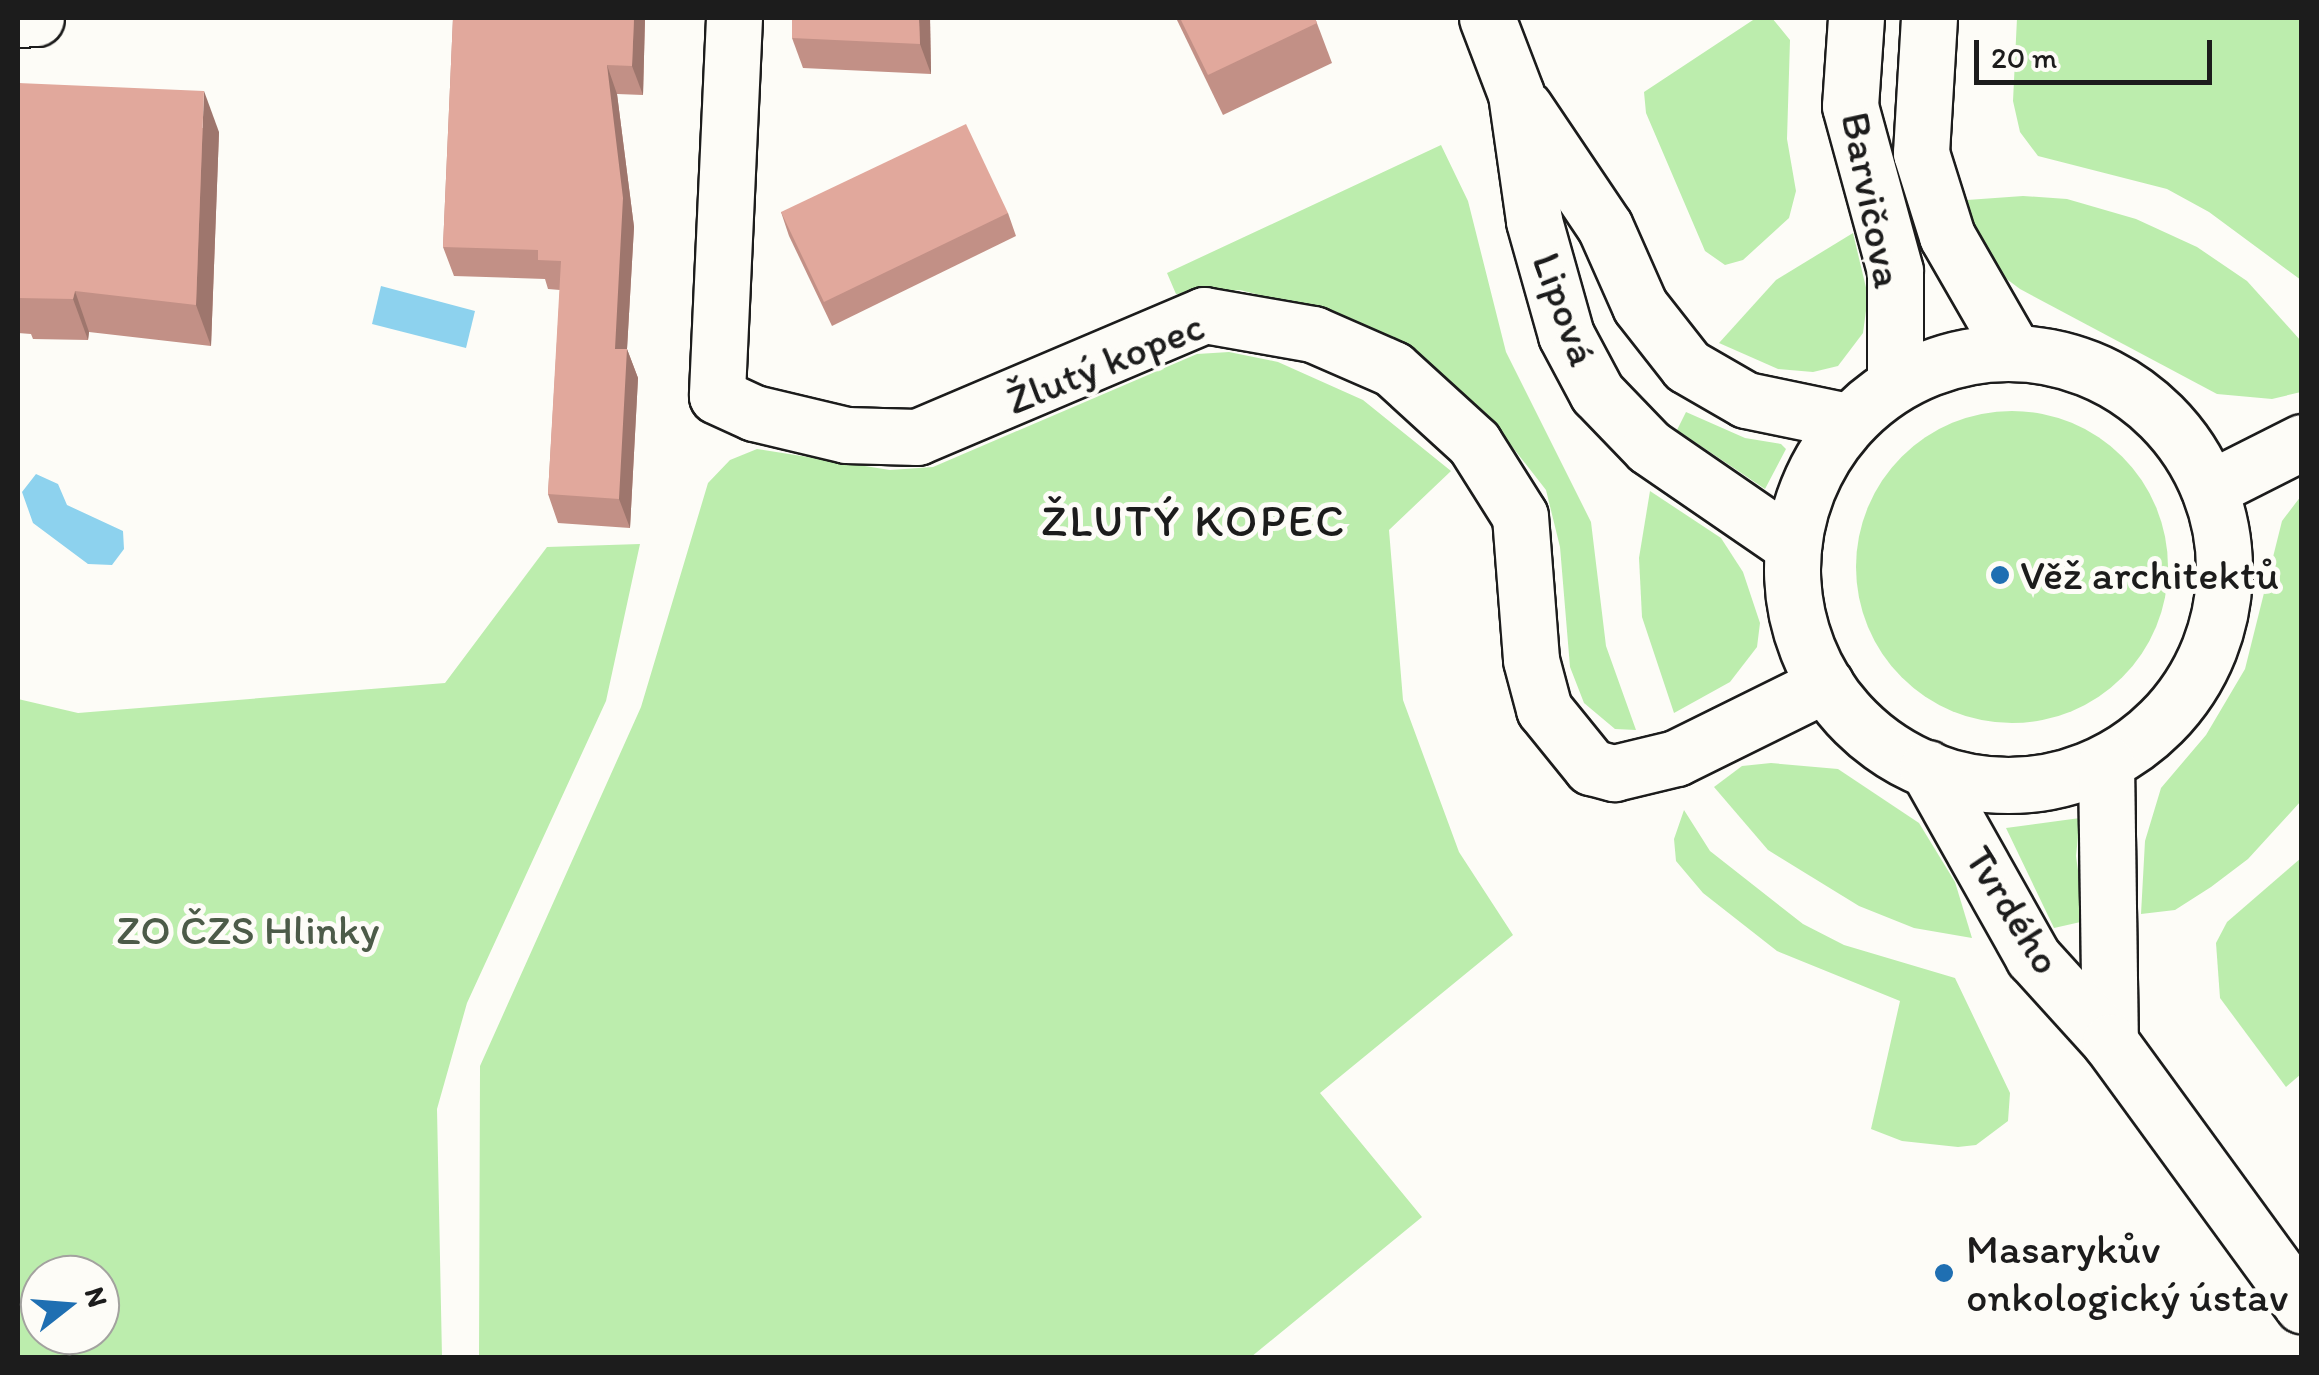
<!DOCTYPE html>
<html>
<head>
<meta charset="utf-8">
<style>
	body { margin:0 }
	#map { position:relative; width:2319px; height:1375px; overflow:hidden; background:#fdfcf7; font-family:Itim,sans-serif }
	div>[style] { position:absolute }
	.green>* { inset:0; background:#bcedad }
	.round { border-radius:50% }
	.water>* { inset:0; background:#8dd2ee }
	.roads { filter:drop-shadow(2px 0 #1c1c1c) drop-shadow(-2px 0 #1c1c1c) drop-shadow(0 2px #1c1c1c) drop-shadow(0 -2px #1c1c1c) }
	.street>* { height:55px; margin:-27.5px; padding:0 27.5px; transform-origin:27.5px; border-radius:27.5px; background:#fdfcf7 }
	.secondary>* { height:55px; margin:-27.5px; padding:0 27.5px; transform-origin:27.5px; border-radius:27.5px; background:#fdfcf7 }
	.secondary>.ring { margin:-27.5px; padding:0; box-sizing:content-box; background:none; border:55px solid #fdfcf7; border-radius:50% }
	.wall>* { inset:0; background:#c29086 }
	.shaded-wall>* { inset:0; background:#9e766d }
	.building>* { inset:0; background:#e1a89c }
	.dots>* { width:28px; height:28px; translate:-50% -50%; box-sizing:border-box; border:5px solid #fdfcf7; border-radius:50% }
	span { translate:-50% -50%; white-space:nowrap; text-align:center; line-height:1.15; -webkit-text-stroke:10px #fdfcf7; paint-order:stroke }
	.street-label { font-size:42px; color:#1c1c1c }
	.poi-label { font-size:42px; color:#1c1c1c }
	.left { translate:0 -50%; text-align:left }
	.park-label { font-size:42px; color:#4c5b48 }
	.neighbourhood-label { font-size:45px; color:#1c1c1c; letter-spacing:2.5px }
	.frame { position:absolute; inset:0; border:20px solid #1c1c1c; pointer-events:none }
	.north { position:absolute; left:20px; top:1255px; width:100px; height:100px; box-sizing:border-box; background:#fdfcf7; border:2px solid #a3a29f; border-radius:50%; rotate:73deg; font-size:28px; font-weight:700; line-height:40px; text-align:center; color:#1c1c1c }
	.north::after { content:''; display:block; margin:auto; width:35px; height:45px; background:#1f6fb2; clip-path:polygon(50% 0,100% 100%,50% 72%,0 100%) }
	.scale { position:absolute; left:1974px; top:40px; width:238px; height:45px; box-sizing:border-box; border:5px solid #1c1c1c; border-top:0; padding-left:12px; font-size:30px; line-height:35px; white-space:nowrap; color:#1c1c1c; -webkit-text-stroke:8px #fdfcf7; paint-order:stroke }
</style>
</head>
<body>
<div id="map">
	<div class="green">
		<div style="clip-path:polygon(1772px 18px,1790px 40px,1787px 139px,1796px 191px,1789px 218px,1743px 260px,1725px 265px,1705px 251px,1646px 113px,1644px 92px,1753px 20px)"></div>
		<div style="clip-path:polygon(2017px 18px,2301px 18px,2301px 280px,2209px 212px,2167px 189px,2038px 156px,2020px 132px,2013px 101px)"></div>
		<div style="clip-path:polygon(1441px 145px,1468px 201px,1506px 352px,1591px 522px,1606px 646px,1636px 730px,1615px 729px,1584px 703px,1570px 667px,1560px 547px,1546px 490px,1485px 412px,1444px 377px,1353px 319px,1240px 290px,1176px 294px,1167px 273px)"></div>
		<div style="clip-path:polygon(2023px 196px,2067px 199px,2136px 219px,2197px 247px,2247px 281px,2301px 341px,2301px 392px,2272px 399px,2217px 394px,2020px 289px,2000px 274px,1974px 230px,1967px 200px)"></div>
		<div style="clip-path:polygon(1853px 233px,1868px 296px,1863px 333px,1838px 366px,1813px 372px,1778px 369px,1719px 343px,1776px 280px)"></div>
		<div style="clip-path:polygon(1229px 352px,1278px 362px,1363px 400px,1451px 471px,1389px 530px,1403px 700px,1459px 852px,1513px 935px,1320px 1093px,1422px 1217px,1251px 1357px,479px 1357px,480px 1066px,641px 707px,708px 483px,730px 460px,757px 449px,890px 470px,933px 467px,1197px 354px)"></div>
		<div class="round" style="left:1856px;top:411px;width:312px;height:312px"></div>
		<div style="clip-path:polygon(1686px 412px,1745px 438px,1781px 444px,1786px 449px,1765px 489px,1677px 430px)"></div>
		<div style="clip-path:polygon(1650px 491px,1721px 538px,1743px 572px,1760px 623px,1757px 647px,1730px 682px,1674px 713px,1642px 617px,1639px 558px)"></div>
		<div style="clip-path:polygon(2301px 496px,2301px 801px,2248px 859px,2211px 887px,2175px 910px,2141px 914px,2145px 841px,2161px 788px,2206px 735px,2245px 669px,2282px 521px)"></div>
		<div style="clip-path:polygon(evenodd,640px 544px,606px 701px,467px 1003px,437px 1109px,442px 1357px,18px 1357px,18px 699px,78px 713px,445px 683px,547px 547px,640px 544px,40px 1275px,100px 1275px,100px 1335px,40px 1335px,40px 1275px)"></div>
		<div style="clip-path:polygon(1771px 763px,1838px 769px,1919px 823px,1955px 882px,1972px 938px,1914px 928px,1859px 906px,1768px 850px,1714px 787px,1742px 766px)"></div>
		<div style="clip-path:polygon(1684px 810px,1710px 851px,1803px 924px,1844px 945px,1955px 978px,2010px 1093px,2008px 1121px,1976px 1145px,1958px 1147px,1902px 1141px,1871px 1129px,1900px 1001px,1777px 951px,1703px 893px,1676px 861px,1674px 839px)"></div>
		<div style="clip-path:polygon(2080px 818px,2076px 856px,2085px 921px,2054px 928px,2006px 828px)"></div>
		<div style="clip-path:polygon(2301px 858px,2301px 1074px,2286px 1087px,2220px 998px,2216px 943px,2227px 922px)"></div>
	</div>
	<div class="water">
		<div style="clip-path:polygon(381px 286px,475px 311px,466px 348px,372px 324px)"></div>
		<div style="clip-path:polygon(36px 474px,58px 484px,67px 505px,123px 531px,124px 549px,112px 565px,88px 564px,33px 523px,22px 492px)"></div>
	</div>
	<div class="roads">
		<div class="street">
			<div style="left:734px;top:18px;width:378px;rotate:92.6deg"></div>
			<div style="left:717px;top:396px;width:41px;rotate:24.7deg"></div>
			<div style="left:754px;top:413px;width:95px;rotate:13.4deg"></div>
			<div style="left:846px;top:435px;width:71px;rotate:1.6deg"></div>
			<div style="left:917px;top:437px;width:312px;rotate:-23deg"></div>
			<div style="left:1204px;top:315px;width:111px;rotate:9.9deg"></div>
			<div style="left:1313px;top:334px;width:87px;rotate:23.6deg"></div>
			<div style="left:1393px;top:369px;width:110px;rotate:42.4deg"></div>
			<div style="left:1474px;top:443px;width:86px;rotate:57.8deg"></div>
			<div style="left:1520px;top:516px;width:144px;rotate:85.6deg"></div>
			<div style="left:1531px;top:660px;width:51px;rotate:75.1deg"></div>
			<div style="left:1544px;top:709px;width:75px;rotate:51deg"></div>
			<div style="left:1591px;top:767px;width:24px;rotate:15deg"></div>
			<div style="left:1614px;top:773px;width:64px;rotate:-13.6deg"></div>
			<div style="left:1676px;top:758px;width:167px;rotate:-26.3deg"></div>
			<div style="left:1856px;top:18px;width:88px;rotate:93.9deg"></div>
			<div style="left:1850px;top:106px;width:171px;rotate:74.7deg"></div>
			<div style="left:1895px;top:271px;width:112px;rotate:90deg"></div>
			<div style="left:1929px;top:18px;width:135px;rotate:93.4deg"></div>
			<div style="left:1921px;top:153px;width:87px;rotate:72.6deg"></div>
			<div style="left:1947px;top:236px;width:133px;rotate:60.1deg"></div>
			<div style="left:18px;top:19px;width:18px;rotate:-3deg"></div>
			<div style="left:2209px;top:489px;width:104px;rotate:-26.8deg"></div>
		</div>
		<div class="secondary">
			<div style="left:1487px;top:18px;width:81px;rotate:69.1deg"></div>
			<div style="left:1516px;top:94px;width:128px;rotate:81.9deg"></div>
			<div style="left:1534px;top:221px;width:118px;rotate:74.3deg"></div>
			<div style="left:1566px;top:335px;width:66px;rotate:61.9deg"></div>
			<div style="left:1597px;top:393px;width:75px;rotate:46.1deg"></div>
			<div style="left:1649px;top:447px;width:175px;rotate:34.5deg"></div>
			<div style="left:1525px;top:108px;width:143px;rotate:56.1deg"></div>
			<div style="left:1605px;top:227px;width:86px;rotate:66.1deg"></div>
			<div style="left:1640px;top:306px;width:76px;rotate:51.9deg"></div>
			<div style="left:1687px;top:366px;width:68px;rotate:30deg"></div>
			<div style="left:1746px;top:400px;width:103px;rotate:11.7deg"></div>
			<div class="ring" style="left:1792px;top:353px;width:377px;height:377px"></div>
			<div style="left:2106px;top:763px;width:279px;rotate:89.2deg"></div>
			<div style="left:1927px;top:768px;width:217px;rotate:60.7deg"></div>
			<div style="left:2033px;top:957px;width:115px;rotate:47.8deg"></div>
			<div style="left:2110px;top:1042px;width:326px;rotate:53.9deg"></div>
		</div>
	</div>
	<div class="wall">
		<div style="clip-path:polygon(203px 18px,282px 18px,282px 19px)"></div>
		<div style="clip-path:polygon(453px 18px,645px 18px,643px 95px,617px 94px,634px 227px,627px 349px,638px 378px,630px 528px,558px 523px,548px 494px,560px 290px,548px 289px,545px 279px,454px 276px,443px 247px)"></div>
		<div style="clip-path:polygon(792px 18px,930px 18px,931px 74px,803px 68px,792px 38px)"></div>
		<div style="clip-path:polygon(1176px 18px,1315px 18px,1332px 63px,1223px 115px)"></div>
		<div style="clip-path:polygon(18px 83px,219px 132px,211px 346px,89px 332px,88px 340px,33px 339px,31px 334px,18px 333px)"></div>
		<div style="clip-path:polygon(781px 212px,1008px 213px,1016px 236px,832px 326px,789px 236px)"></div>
	</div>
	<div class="shaded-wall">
		<div style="clip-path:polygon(634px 18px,645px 18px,643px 95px,632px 66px)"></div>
		<div style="clip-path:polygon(919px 18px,930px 18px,931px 74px,920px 44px)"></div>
		<div style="clip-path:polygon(607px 65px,617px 94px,634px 227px,627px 349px,638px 378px,630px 528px,619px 499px)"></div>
		<div style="clip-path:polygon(204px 91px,219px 132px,211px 346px,196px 305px)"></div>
		<div style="clip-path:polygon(75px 291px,89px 332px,88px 340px,73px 299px)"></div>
	</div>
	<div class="building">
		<div style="clip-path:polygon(453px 18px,634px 18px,632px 66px,607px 65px,623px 198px,615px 349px,627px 349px,619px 499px,548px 494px,561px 261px,538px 260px,538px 250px,443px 247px)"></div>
		<div style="clip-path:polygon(792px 18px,919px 18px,920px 44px,792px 38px)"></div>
		<div style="clip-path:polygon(1180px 18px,1315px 18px,1317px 23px,1208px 75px)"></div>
		<div style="clip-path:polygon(18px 83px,204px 91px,196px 305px,75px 291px,73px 299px,18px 298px)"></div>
		<div style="clip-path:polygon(966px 124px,1008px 213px,824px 302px,781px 212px)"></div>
	</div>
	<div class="dots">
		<div style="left:2000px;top:575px;background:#1f6fb2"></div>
		<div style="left:1944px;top:1273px;background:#1f6fb2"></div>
	</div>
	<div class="street-label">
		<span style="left:1872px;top:200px;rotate:79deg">Barvičova</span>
		<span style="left:1565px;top:309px;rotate:70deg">Lipová</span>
		<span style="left:1105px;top:363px;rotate:-22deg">Žlutý kopec</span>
		<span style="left:2013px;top:910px;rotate:58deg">Tvrdého</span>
	</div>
	<div class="poi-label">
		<span class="left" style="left:2020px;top:575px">Věž architektů</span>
		<span class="left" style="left:1966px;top:1273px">Masarykův<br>onkologický ústav</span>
	</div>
	<div class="park-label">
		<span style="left:248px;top:930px">ZO ČZS Hlinky</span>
	</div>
	<div class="neighbourhood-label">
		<span style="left:1194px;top:521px">ŽLUTÝ KOPEC</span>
	</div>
	<div class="frame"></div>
	<div class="north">N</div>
	<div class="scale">20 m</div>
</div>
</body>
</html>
